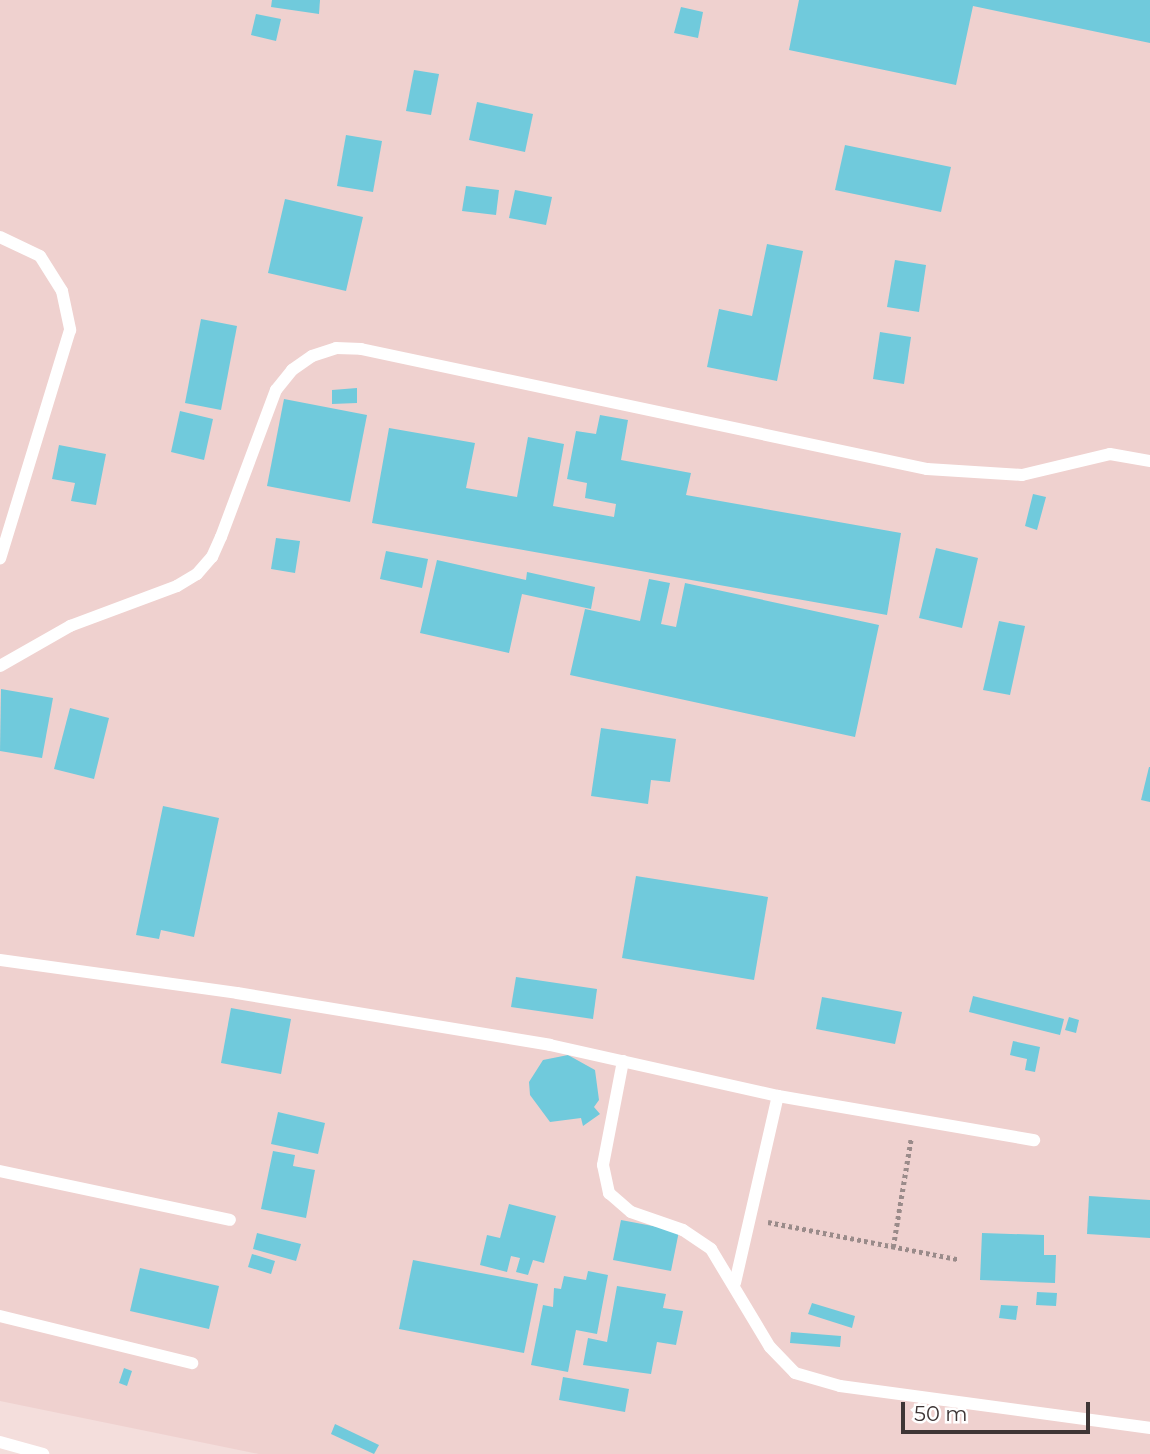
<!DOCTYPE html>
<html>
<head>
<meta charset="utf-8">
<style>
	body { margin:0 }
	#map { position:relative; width:1150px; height:1454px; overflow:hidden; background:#f4dedc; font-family:Montserrat,sans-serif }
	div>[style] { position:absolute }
	.built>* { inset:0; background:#efd1cf }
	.building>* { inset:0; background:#70cadc }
	.path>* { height:4.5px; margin-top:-2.25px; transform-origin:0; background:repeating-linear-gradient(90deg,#9a8b8a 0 3.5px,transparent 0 7px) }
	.service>* { height:12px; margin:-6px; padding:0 6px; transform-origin:6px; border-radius:6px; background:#fff }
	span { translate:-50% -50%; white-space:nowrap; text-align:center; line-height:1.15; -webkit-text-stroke:5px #fff; paint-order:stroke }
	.scale { position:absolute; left:901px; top:1402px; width:189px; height:32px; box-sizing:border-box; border:4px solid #3e3535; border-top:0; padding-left:9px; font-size:21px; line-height:24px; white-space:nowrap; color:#3e3535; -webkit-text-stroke:5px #fff; paint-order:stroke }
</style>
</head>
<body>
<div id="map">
	<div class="built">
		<div style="clip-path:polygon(0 0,1150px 0,1150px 1454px,259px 1454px,0 1401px)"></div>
	</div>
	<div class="building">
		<div style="clip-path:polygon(272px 0,320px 0,319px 14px,271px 7px)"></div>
		<div style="clip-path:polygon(799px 0,1150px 0,1150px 43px,973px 6px,956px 85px,789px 50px)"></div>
		<div style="clip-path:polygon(681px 7px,703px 12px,698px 38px,674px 33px)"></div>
		<div style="clip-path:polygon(256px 14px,281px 19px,276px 41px,251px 35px)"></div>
		<div style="clip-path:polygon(414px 70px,439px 74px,431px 115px,406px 111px)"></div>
		<div style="clip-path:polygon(477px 102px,533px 114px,525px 152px,469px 140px)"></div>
		<div style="clip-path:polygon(346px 135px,382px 141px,373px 192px,337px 186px)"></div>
		<div style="clip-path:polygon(845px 145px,951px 167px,941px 212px,835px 190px)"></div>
		<div style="clip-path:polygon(466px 186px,499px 190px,496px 215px,462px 211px)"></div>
		<div style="clip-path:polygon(515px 190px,552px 197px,546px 225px,509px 218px)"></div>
		<div style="clip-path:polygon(285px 199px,363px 217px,346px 291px,268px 273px)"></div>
		<div style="clip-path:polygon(767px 244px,803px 251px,777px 381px,707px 367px,719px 309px,752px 316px)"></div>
		<div style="clip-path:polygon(895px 260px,926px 265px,919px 312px,887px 307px)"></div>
		<div style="clip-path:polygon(201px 319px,237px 326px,221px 410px,185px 403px)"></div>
		<div style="clip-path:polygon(880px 332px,911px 337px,904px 384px,873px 379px)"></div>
		<div style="clip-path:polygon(357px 388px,357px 403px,332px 404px,332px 390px)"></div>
		<div style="clip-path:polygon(284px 399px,367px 415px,350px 502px,267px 486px)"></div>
		<div style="clip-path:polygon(180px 411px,213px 419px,204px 460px,171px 452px)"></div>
		<div style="clip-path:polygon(600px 415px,628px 420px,621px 460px,691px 473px,686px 495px,901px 533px,887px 615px,372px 523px,389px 428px,475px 443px,466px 488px,517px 497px,528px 437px,564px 444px,553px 506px,614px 517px,616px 504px,585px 498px,587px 483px,567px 479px,576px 431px,596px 434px)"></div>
		<div style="clip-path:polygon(59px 445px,106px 454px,96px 505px,71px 501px,75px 483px,52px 479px)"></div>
		<div style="clip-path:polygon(1033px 494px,1046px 497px,1037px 530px,1025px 526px)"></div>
		<div style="clip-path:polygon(276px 538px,300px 541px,295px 573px,271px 569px)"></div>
		<div style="clip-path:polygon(936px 548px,978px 558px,962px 628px,919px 618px)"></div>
		<div style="clip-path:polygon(386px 551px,428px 559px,422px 588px,380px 579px)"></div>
		<div style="clip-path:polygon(437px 560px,526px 580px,527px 572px,595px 587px,591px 609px,522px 594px,509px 653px,420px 633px)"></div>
		<div style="clip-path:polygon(649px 579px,670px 583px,661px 624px,676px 627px,685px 583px,879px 625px,855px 737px,570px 675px,585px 609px,640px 621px)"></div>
		<div style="clip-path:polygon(999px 621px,1025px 626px,1010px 695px,983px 690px)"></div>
		<div style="clip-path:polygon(1px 689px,53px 698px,42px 758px,0 751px)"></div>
		<div style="clip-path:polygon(70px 708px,109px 718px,94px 779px,54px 769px)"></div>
		<div style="clip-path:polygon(601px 728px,676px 739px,670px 782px,651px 780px,648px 804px,591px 796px)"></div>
		<div style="clip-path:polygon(1149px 767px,1150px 767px,1150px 802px,1141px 800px)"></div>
		<div style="clip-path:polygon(163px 806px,219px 818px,194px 937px,161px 930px,159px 939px,136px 935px)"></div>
		<div style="clip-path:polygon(636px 876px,768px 897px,754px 980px,622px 958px)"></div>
		<div style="clip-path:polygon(516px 977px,597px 989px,593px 1019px,511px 1007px)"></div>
		<div style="clip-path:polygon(973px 996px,1064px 1019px,1060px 1035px,969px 1012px)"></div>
		<div style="clip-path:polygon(822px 997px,902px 1012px,895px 1044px,816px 1029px)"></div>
		<div style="clip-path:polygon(231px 1008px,291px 1019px,281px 1074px,221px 1063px)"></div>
		<div style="clip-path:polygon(1069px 1017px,1079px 1020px,1076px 1033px,1065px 1030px)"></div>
		<div style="clip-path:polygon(1013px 1041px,1040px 1047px,1035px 1072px,1025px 1070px,1027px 1059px,1010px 1055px)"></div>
		<div style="clip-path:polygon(568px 1055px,595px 1070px,599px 1100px,594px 1107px,600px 1114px,583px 1126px,581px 1118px,550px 1122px,530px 1095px,529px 1082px,543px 1060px)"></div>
		<div style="clip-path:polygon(278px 1112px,325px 1123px,318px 1154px,271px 1144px)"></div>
		<div style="clip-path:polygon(273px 1151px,295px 1155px,293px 1166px,315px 1170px,306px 1218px,261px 1209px)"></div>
		<div style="clip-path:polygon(1089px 1196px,1150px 1200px,1150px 1238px,1087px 1234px)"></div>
		<div style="clip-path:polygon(509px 1204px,556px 1216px,544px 1263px,533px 1260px,528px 1275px,516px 1272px,520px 1258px,511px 1256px,507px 1272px,480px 1265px,487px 1235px,500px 1238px)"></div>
		<div style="clip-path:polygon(621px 1220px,679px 1231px,671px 1271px,613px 1260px)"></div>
		<div style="clip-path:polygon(257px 1233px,301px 1244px,296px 1261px,253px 1249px)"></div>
		<div style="clip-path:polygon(982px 1233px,1044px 1235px,1044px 1255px,1056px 1255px,1055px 1283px,980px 1280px)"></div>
		<div style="clip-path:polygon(252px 1254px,275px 1261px,271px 1274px,248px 1267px)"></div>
		<div style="clip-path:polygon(413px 1260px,538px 1284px,524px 1353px,399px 1329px)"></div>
		<div style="clip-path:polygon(140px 1268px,219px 1286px,209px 1329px,130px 1311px)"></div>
		<div style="clip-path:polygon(588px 1271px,608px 1275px,597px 1334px,576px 1330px,568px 1372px,531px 1365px,543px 1305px,553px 1307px,554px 1288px,561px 1289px,564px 1276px,586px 1280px)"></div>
		<div style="clip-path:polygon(617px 1286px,666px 1294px,663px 1308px,683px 1311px,676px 1345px,657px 1342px,651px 1374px,583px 1365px,588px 1338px,607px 1342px)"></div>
		<div style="clip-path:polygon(1037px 1292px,1057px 1293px,1056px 1306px,1036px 1305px)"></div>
		<div style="clip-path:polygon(812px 1303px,855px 1316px,852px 1328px,808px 1314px)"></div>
		<div style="clip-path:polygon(1001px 1305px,1018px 1306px,1016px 1320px,999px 1318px)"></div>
		<div style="clip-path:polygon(791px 1332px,841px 1336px,840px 1347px,790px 1343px)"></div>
		<div style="clip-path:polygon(124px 1368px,132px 1371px,127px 1386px,119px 1383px)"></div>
		<div style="clip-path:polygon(563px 1377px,629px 1389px,625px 1412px,559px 1400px)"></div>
		<div style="clip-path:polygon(335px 1424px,379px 1445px,374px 1454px,331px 1434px)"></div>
	</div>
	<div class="path">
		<div style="left:768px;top:1222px;width:193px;rotate:11.1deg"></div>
		<div style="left:893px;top:1247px;width:110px;rotate:-80.6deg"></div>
	</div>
	<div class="service">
		<div style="left:0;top:237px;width:44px;rotate:25.4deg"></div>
		<div style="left:40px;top:256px;width:41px;rotate:57.8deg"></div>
		<div style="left:62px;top:291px;width:40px;rotate:78deg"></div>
		<div style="left:70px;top:330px;width:239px;rotate:107deg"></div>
		<div style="left:0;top:666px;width:81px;rotate:-29.7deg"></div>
		<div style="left:70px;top:626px;width:114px;rotate:-20.5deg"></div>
		<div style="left:177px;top:586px;width:23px;rotate:-31deg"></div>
		<div style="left:197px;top:574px;width:23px;rotate:-49deg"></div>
		<div style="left:212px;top:557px;width:22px;rotate:-66deg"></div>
		<div style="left:221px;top:537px;width:157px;rotate:-69.5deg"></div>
		<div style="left:276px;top:390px;width:26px;rotate:-51deg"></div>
		<div style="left:292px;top:370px;width:24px;rotate:-35deg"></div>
		<div style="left:312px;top:356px;width:25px;rotate:-18deg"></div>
		<div style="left:336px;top:348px;width:25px;rotate:2deg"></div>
		<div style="left:361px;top:349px;width:579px;rotate:11.97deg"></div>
		<div style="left:927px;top:469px;width:95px;rotate:3.6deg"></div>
		<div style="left:1022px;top:475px;width:90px;rotate:-13.4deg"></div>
		<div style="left:1110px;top:454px;width:41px;rotate:9.9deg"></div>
		<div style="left:0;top:960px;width:239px;rotate:7.9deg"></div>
		<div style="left:237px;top:993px;width:317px;rotate:9.4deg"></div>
		<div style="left:550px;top:1045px;width:234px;rotate:12.6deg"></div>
		<div style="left:778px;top:1096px;width:260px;rotate:9.8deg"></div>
		<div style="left:623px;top:1061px;width:106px;rotate:100.9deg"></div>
		<div style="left:603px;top:1165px;width:29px;rotate:78deg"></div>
		<div style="left:609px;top:1193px;width:29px;rotate:41deg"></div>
		<div style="left:631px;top:1212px;width:55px;rotate:19.1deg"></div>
		<div style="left:683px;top:1230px;width:34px;rotate:34deg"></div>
		<div style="left:711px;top:1249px;width:114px;rotate:59deg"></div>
		<div style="left:770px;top:1347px;width:36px;rotate:46deg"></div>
		<div style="left:795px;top:1373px;width:47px;rotate:16.1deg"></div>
		<div style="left:840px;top:1386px;width:313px;rotate:7.7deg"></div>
		<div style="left:0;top:1171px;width:235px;rotate:12deg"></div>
		<div style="left:735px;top:1283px;width:192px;rotate:-77.1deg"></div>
		<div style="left:0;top:1316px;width:198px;rotate:13.8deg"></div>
		<div style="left:0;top:1442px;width:45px;rotate:15.6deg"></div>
	</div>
	<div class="scale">50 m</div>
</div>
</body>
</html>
